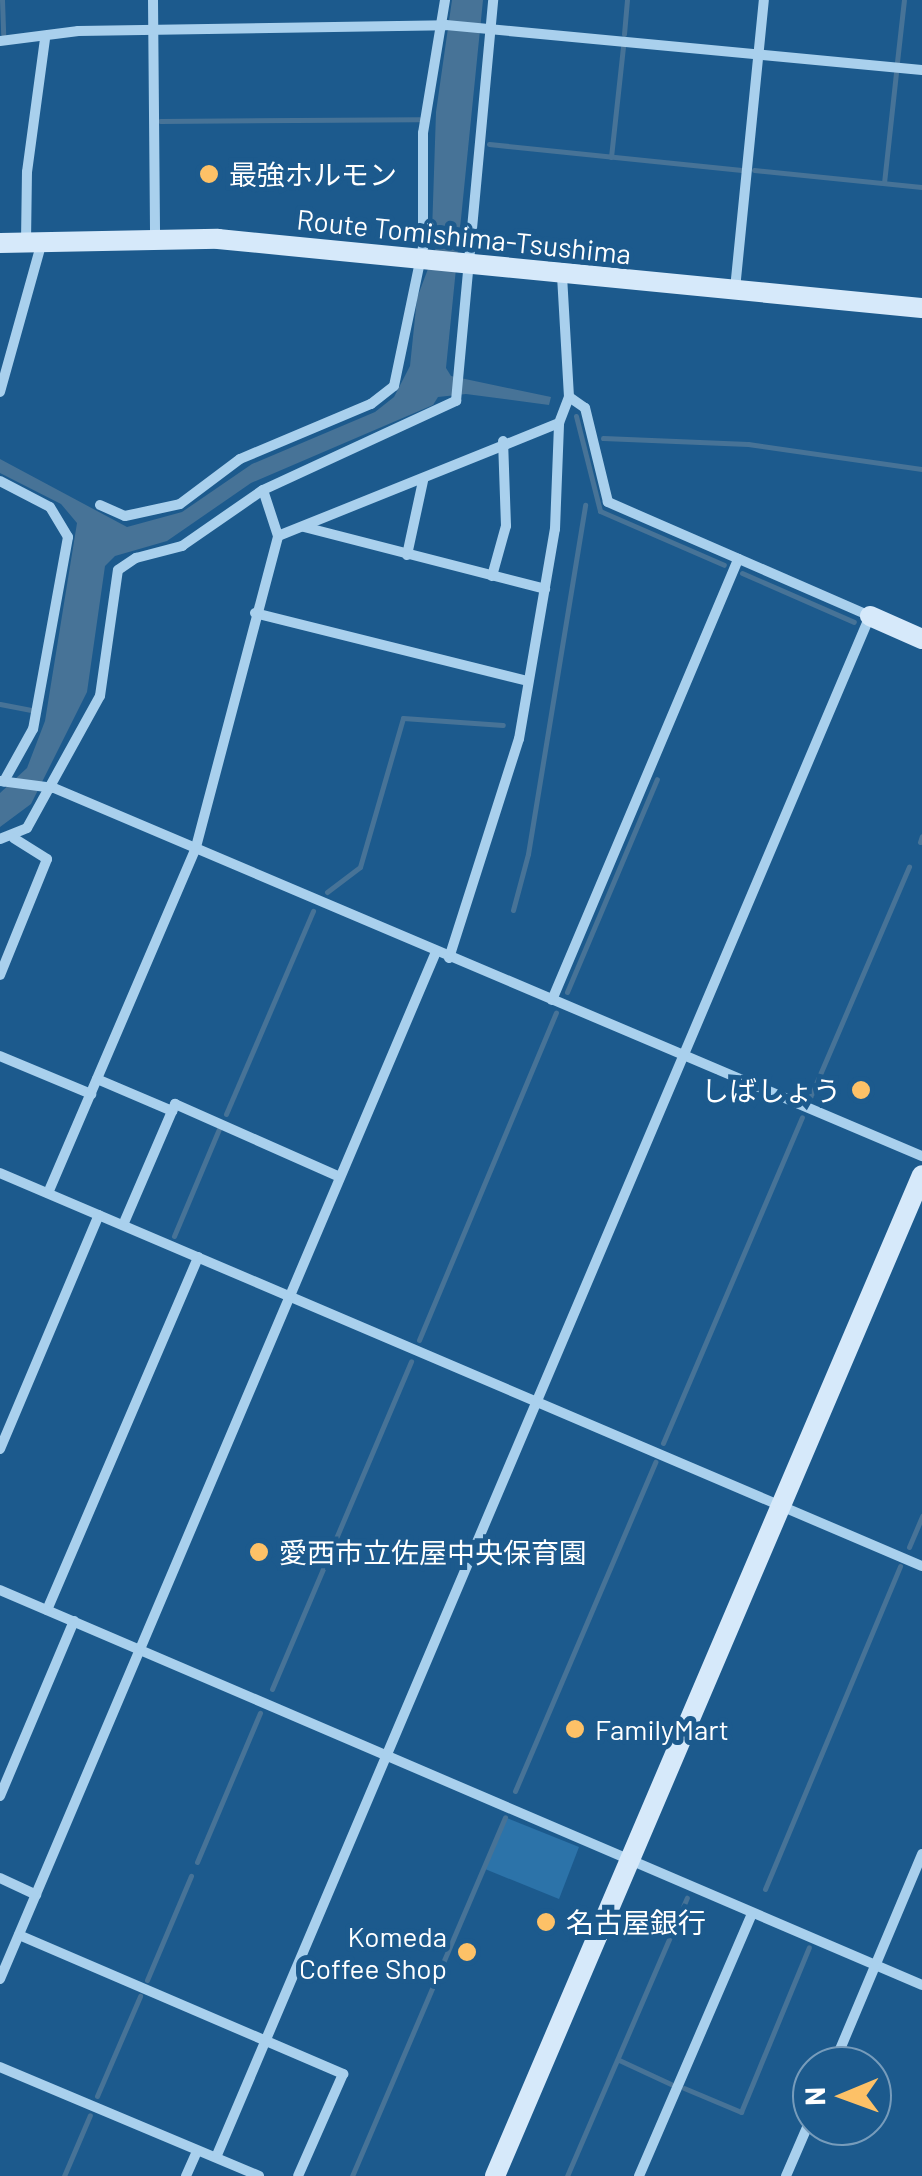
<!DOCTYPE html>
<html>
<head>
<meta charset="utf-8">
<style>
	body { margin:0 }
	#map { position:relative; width:922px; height:2176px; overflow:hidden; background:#1c5a8d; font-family:Barlow,"Noto Sans JP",sans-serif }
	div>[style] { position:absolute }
	.green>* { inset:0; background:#2c73a9 }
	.water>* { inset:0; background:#477397 }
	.stream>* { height:5px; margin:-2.5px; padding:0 2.5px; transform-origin:2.5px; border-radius:2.5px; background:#477397 }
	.street>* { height:10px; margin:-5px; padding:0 5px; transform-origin:5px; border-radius:5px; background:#a9d0ed }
	.secondary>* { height:20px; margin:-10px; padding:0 10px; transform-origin:10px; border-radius:10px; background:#d6e9fa }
	.dots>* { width:28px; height:28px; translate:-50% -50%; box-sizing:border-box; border:5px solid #1c5a8d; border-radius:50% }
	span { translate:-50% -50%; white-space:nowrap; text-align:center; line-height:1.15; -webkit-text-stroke:10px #1c5a8d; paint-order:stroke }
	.poi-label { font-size:28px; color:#fff }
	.left { translate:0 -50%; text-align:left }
	.right { translate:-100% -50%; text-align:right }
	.street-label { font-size:28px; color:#fff }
	.north { position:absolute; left:792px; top:2046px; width:100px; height:100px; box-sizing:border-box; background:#1c5a8d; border:2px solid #779cbb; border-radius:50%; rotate:269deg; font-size:28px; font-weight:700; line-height:40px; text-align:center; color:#fff }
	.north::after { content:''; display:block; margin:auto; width:35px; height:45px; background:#fdc167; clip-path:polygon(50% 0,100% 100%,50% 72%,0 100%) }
</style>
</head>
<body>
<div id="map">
	<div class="green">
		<div style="clip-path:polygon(507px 1818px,579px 1847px,559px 1899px,485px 1869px)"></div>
	</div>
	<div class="water">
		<div style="clip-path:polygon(452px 0,483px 0,446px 368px,451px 376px,551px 397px,549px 405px,466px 394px,438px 397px,433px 405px,251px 483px,167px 541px,115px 556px,105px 566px,87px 692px,31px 804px,0 827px,0 793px,27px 768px,45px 721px,77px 523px,61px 504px,0 473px,0 459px,127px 527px,182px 512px,252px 464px,375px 412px,394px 397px,410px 366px,417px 298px,437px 245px,432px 232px,436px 112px)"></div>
	</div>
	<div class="stream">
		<div style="left:2px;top:0;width:34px;rotate:88deg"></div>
		<div style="left:624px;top:34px;width:34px;rotate:-85deg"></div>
		<div style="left:897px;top:62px;width:62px;rotate:-83.6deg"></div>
		<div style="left:160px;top:121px;width:259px;rotate:-0.4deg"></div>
		<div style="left:489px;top:144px;width:254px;rotate:5.9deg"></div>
		<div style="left:611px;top:157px;width:112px;rotate:-83.8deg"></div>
		<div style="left:754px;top:170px;width:169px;rotate:5.8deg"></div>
		<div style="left:884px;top:183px;width:111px;rotate:-83.8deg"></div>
		<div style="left:576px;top:416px;width:98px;rotate:75.8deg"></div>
		<div style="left:600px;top:511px;width:135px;rotate:23.5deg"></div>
		<div style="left:603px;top:438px;width:145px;rotate:2.4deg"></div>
		<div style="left:748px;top:444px;width:176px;rotate:8.2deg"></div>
		<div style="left:742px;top:573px;width:122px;rotate:23.6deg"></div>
		<div style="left:0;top:704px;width:33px;rotate:11deg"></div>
		<div style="left:920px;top:842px;width:6px;rotate:-72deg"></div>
		<div style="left:327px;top:892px;width:41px;rotate:-37.1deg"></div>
		<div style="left:360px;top:867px;width:155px;rotate:-73.9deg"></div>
		<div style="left:403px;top:718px;width:100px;rotate:4deg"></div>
		<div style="left:513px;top:910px;width:58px;rotate:-75deg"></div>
		<div style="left:528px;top:854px;width:354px;rotate:-80.7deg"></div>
		<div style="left:567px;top:992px;width:231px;rotate:-67.1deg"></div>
		<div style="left:809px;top:1100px;width:254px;rotate:-66.8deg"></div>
		<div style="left:226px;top:1114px;width:221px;rotate:-66.8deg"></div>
		<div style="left:174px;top:1236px;width:116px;rotate:-67.2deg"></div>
		<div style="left:419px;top:1340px;width:355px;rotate:-67.3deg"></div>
		<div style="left:663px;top:1443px;width:354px;rotate:-66.9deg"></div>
		<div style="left:909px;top:1547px;width:34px;rotate:-67deg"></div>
		<div style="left:272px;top:1689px;width:356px;rotate:-67deg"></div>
		<div style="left:515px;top:1791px;width:358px;rotate:-66.9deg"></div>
		<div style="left:197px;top:1862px;width:162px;rotate:-67.1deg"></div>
		<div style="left:765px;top:1889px;width:350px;rotate:-67.3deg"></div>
		<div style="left:147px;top:1980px;width:113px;rotate:-67.1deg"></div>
		<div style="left:619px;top:2060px;width:57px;rotate:24.8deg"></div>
		<div style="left:684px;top:2088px;width:62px;rotate:22.8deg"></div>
		<div style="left:741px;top:2112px;width:178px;rotate:-67.6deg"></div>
		<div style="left:97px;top:2096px;width:109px;rotate:-66.7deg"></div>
		<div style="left:64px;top:2176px;width:66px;rotate:-66.9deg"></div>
		<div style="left:352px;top:2176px;width:390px;rotate:-66.9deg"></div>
		<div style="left:567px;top:2176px;width:303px;rotate:-66.7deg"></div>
	</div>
	<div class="street">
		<div style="left:153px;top:0;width:237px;rotate:89.5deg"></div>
		<div style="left:0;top:41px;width:79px;rotate:-7.3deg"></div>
		<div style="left:78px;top:31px;width:368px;rotate:-0.9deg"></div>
		<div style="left:446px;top:25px;width:478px;rotate:5.4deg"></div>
		<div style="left:26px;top:242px;width:70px;rotate:-89.2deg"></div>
		<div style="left:27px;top:172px;width:134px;rotate:-82.3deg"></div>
		<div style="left:735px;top:289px;width:290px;rotate:-84.3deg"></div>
		<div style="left:0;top:392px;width:156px;rotate:-74.4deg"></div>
		<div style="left:0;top:481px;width:56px;rotate:27.5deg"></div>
		<div style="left:50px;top:507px;width:35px;rotate:59deg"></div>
		<div style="left:68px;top:537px;width:195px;rotate:100.3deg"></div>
		<div style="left:33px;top:729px;width:60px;rotate:119.1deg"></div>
		<div style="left:263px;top:490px;width:213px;rotate:-24.8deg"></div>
		<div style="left:456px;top:401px;width:403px;rotate:-84.7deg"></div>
		<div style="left:100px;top:505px;width:27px;rotate:24deg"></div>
		<div style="left:125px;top:516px;width:56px;rotate:-12.3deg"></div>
		<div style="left:180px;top:504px;width:75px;rotate:-36.9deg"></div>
		<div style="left:240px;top:459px;width:142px;rotate:-22.8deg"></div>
		<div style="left:371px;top:404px;width:29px;rotate:-38deg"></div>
		<div style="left:394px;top:386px;width:142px;rotate:-78.2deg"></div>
		<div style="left:423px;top:247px;width:114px;rotate:-90deg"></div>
		<div style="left:423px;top:133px;width:135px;rotate:-80.6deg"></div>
		<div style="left:304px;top:527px;width:249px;rotate:14.4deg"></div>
		<div style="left:407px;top:555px;width:76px;rotate:-77.8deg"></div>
		<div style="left:492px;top:576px;width:52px;rotate:-74.4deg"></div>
		<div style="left:506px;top:526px;width:85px;rotate:-92deg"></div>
		<div style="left:255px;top:613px;width:281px;rotate:14deg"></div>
		<div style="left:0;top:781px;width:54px;rotate:7.4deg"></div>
		<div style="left:54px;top:788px;width:943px;rotate:22.98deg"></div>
		<div style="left:0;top:839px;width:29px;rotate:-22deg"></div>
		<div style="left:27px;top:828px;width:151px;rotate:-61.1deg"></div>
		<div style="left:100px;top:696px;width:127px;rotate:-81.9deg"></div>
		<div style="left:118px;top:570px;width:22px;rotate:-34deg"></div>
		<div style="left:136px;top:558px;width:48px;rotate:-14.6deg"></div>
		<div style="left:182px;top:546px;width:98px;rotate:-34.7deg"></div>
		<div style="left:263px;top:490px;width:48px;rotate:71.9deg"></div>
		<div style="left:449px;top:958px;width:230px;rotate:-72.3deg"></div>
		<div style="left:519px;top:739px;width:213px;rotate:-80.3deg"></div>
		<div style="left:555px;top:529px;width:106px;rotate:-87.8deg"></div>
		<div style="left:0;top:975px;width:125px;rotate:-67.9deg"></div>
		<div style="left:47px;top:859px;width:39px;rotate:-148deg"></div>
		<div style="left:552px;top:1000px;width:479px;rotate:-67.1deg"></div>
		<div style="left:0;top:1056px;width:99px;rotate:22.7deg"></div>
		<div style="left:97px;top:1079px;width:82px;rotate:23.1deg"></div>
		<div style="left:0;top:1173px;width:1002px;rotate:23.09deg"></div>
		<div style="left:48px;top:1193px;width:376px;rotate:-66.8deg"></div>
		<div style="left:196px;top:847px;width:322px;rotate:-75.2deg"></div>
		<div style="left:278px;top:536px;width:303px;rotate:-21.9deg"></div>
		<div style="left:559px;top:423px;width:28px;rotate:-69deg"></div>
		<div style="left:569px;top:397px;width:123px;rotate:-93.3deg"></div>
		<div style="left:123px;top:1225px;width:132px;rotate:-66.7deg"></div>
		<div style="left:175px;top:1104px;width:180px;rotate:23.9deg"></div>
		<div style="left:0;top:1449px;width:254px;rotate:-67.1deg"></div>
		<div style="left:0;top:1590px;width:1003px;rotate:23.19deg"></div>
		<div style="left:47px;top:1610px;width:384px;rotate:-66.8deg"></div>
		<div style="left:0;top:1796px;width:190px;rotate:-67.1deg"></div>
		<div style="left:0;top:1878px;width:40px;rotate:25deg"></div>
		<div style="left:19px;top:1935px;width:353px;rotate:23.2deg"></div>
		<div style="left:343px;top:2074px;width:111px;rotate:113.8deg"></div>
		<div style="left:0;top:1979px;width:1116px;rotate:-67deg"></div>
		<div style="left:833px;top:2066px;width:230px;rotate:-67.2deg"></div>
		<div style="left:0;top:2067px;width:281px;rotate:22.8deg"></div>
		<div style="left:217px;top:2155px;width:1672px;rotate:-67.01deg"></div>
		<div style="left:870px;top:616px;width:286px;rotate:-156.5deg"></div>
		<div style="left:608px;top:502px;width:97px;rotate:-103.7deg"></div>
		<div style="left:585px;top:408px;width:19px;rotate:-145deg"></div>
		<div style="left:186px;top:2176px;width:27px;rotate:-66deg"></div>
		<div style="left:639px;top:2176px;width:285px;rotate:-66.7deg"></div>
		<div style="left:786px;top:2176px;width:65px;rotate:-66.6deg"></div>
	</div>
	<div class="secondary">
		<div style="left:0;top:243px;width:218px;rotate:-1.1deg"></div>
		<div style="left:218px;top:239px;width:707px;rotate:5.6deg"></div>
		<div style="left:870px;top:616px;width:57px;rotate:23.9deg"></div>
		<div style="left:495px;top:2176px;width:1088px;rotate:-66.9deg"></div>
	</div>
	<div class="dots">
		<div style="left:209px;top:174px;background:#fdc167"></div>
		<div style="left:861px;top:1090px;background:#fdc167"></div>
		<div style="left:259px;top:1552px;background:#fdc167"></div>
		<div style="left:575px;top:1729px;background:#fdc167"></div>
		<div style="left:546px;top:1922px;background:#fdc167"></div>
		<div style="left:467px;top:1952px;background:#fdc167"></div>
	</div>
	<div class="poi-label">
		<span class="left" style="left:229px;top:174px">最強ホルモン</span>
		<span class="right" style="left:841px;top:1090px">しばしょう</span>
		<span class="left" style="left:279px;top:1552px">愛西市立佐屋中央保育園</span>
		<span class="left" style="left:595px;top:1729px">FamilyMart</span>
		<span class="left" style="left:566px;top:1922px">名古屋銀行</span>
		<span class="right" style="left:447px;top:1952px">Komeda<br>Coffee Shop</span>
	</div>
	<div class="street-label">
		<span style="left:464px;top:236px;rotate:6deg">Route Tomishima-Tsushima</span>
	</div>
	<div class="north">N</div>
</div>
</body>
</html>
